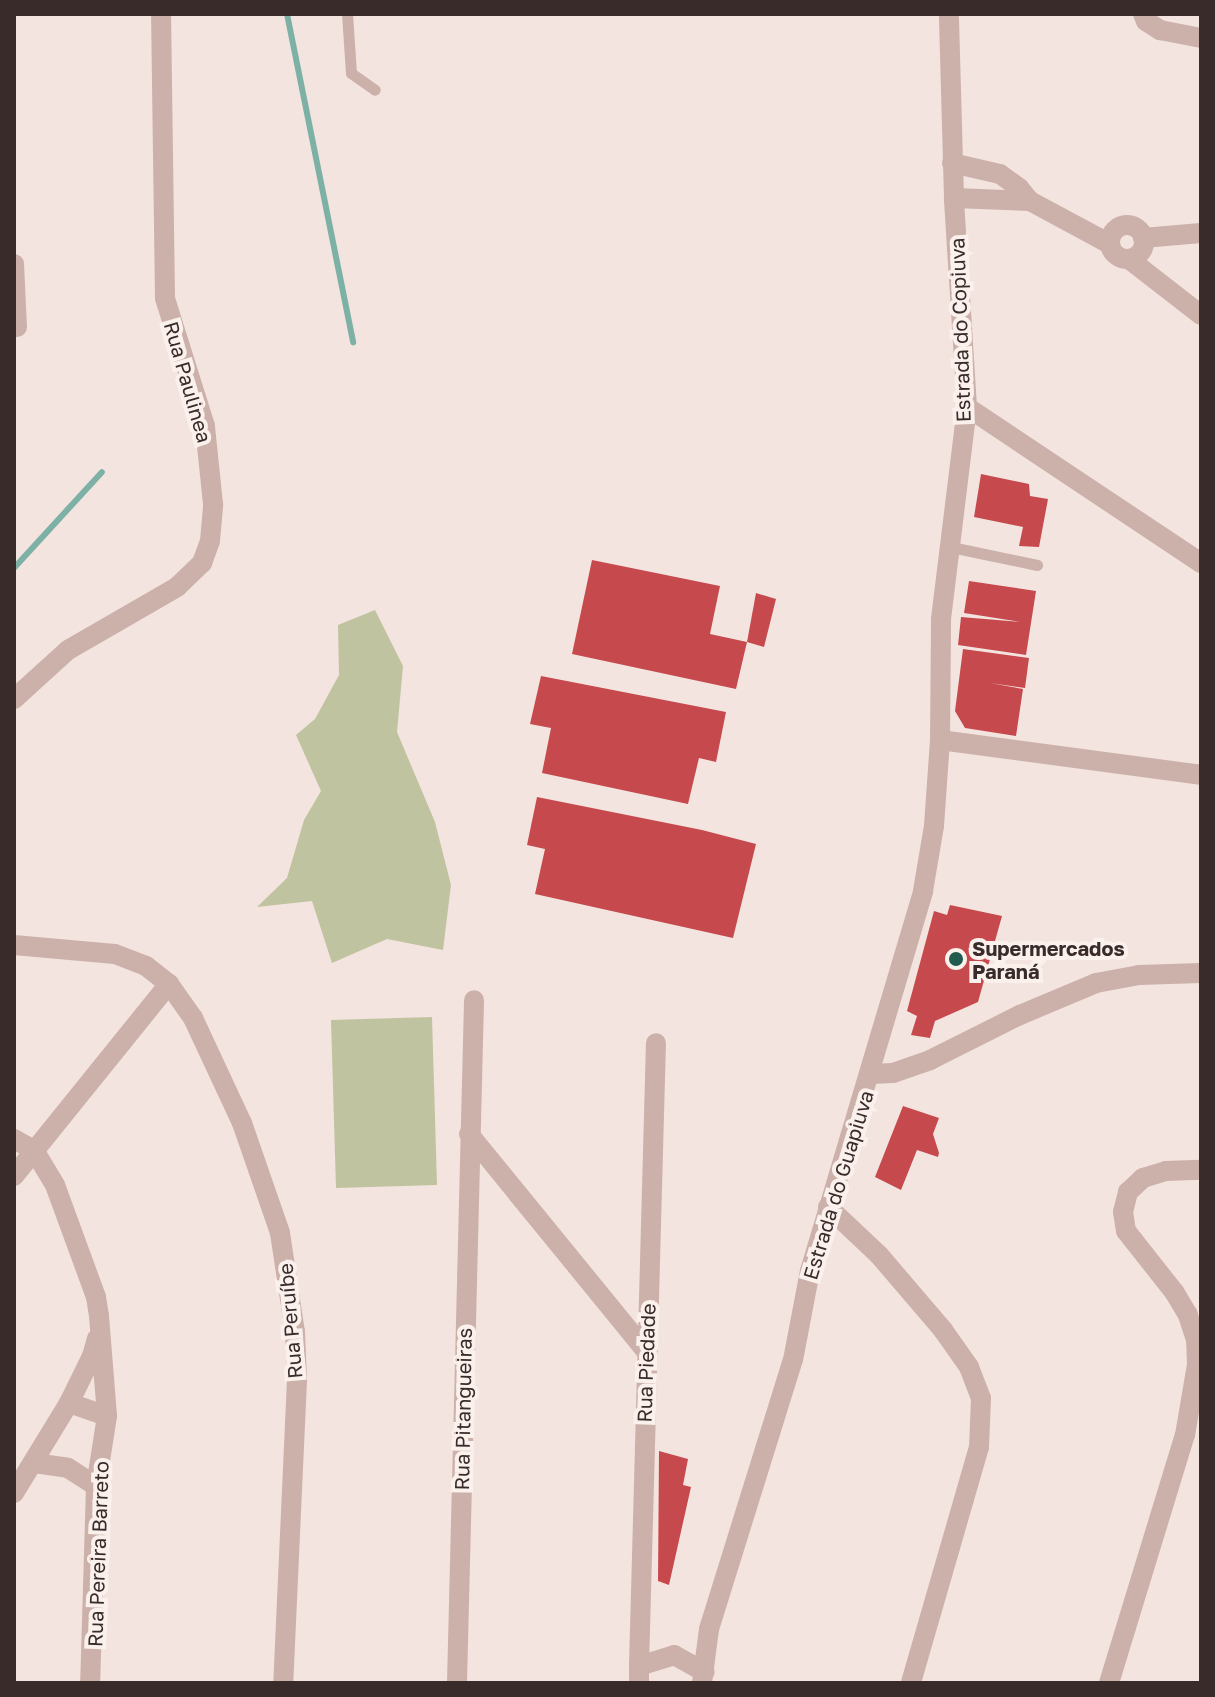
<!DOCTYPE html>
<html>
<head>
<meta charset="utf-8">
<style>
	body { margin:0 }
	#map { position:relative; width:1215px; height:1697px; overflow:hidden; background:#f3e4df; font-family:"Golos Text",sans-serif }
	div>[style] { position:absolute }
	.green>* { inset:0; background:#c0c39f }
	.stream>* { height:6px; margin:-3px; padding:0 3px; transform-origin:3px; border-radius:3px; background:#7eb1a5 }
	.building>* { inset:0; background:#c64a4d }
	.service>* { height:11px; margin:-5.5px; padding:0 5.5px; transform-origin:5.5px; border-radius:5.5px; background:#ccb1aa }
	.minor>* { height:20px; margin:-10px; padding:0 10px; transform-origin:10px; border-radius:10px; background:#ccb1aa }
	.minor>.ring { margin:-10px; padding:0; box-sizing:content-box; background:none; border:20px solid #ccb1aa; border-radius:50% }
	.tertiary>* { height:20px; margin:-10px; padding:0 10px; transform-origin:10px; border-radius:10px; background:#ccb1aa }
	.dots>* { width:22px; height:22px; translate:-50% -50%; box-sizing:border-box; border:4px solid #faf0ec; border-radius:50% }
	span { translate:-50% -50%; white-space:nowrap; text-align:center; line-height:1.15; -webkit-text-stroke:8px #faf0ec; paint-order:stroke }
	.street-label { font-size:20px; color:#392b2a }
	.poi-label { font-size:20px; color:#392b2a; font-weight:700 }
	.left { translate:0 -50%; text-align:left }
	.frame { position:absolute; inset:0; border:16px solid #392b2a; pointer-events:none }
</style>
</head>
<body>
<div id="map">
	<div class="green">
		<div style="clip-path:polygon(375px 610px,403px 666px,397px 732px,435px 822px,451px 885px,443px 950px,387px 939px,332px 963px,312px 901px,257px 907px,287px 878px,304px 820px,321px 791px,296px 735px,315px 719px,339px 675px,338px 625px)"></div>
		<div style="clip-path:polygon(432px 1017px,437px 1185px,336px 1188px,331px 1020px)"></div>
	</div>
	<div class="stream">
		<div style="left:287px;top:14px;width:335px;rotate:78.6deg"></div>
		<div style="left:14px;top:568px;width:130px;rotate:-47.5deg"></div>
	</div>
	<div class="building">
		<div style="clip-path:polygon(981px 474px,1029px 484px,1030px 496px,1048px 499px,1039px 547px,1019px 546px,1023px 527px,974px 517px)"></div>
		<div style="clip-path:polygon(592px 560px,720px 586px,710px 634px,747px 642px,736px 689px,572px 654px)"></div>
		<div style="clip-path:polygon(969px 581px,1036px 591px,1026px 655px,958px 645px,961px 617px,1021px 622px,964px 613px)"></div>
		<div style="clip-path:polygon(756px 593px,776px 599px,764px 647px,747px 642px)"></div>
		<div style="clip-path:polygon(963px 649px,1029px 658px,1025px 688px,990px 683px,1023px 689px,1016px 736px,965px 728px,955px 711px)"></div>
		<div style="clip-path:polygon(541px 676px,726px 712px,716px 762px,699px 758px,688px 804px,542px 773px,551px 728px,530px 724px)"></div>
		<div style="clip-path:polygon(537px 797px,702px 830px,756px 844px,733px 938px,535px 894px,545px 849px,527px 845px)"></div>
		<div style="clip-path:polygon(950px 905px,1002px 916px,978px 1002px,935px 1021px,930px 1038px,911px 1035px,917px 1016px,907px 1011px,934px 911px,947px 915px)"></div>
		<div style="clip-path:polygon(903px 1106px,939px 1118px,933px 1134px,939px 1153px,938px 1157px,917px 1150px,901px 1190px,875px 1177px)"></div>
		<div style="clip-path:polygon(659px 1451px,688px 1459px,683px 1485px,691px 1487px,669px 1585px,658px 1581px)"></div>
	</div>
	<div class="service">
		<div style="left:347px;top:14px;width:59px;rotate:86.1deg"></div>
		<div style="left:351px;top:73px;width:29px;rotate:35deg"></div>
		<div style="left:951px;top:547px;width:88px;rotate:11.8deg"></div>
	</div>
	<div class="minor">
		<div style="left:1143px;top:14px;width:8px;rotate:67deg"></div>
		<div style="left:1146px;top:21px;width:17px;rotate:33deg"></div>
		<div style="left:1160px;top:30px;width:42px;rotate:11deg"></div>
		<div style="left:952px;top:163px;width:49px;rotate:12.9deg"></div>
		<div style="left:1000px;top:174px;width:24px;rotate:36deg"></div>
		<div style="left:1019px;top:188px;width:17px;rotate:50deg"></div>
		<div style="left:1030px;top:201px;width:91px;rotate:28.3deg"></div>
		<div style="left:954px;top:198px;width:76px;rotate:2.3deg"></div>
		<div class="ring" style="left:1110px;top:225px;width:14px;height:14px"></div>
		<div style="left:1143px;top:238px;width:58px;rotate:-4.9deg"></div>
		<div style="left:1129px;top:259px;width:91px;rotate:37.9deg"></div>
		<div style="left:14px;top:264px;width:63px;rotate:87.3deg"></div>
		<div style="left:967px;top:407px;width:281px;rotate:33.7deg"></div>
		<div style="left:14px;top:699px;width:73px;rotate:-42.2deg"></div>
		<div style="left:68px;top:650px;width:126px;rotate:-30deg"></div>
		<div style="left:177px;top:587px;width:35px;rotate:-44deg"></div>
		<div style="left:202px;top:563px;width:23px;rotate:-70deg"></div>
		<div style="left:210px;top:541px;width:37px;rotate:-85deg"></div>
		<div style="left:213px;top:504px;width:78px;rotate:-95.9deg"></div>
		<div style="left:205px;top:426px;width:134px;rotate:-107.4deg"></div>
		<div style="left:165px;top:298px;width:284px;rotate:-90.8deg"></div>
		<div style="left:940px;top:740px;width:263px;rotate:7.6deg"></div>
		<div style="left:14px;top:945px;width:101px;rotate:5.1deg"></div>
		<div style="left:115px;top:954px;width:33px;rotate:21deg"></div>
		<div style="left:146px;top:966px;width:29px;rotate:38deg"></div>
		<div style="left:169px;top:984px;width:42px;rotate:54.8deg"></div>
		<div style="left:193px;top:1018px;width:116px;rotate:65deg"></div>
		<div style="left:242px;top:1123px;width:116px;rotate:70.9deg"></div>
		<div style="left:280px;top:1233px;width:100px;rotate:81.4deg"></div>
		<div style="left:295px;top:1332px;width:48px;rotate:87.6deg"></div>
		<div style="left:297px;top:1380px;width:303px;rotate:92.6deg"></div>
		<div style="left:872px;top:1074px;width:21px;rotate:-3deg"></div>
		<div style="left:893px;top:1073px;width:39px;rotate:-19deg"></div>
		<div style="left:930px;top:1060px;width:101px;rotate:-26.6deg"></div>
		<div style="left:1020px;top:1015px;width:82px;rotate:-22.8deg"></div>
		<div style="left:1096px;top:983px;width:44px;rotate:-10.5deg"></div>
		<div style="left:1139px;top:975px;width:62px;rotate:-1.8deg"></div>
		<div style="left:469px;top:1134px;width:280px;rotate:50.8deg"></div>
		<div style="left:14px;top:1139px;width:23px;rotate:29deg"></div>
		<div style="left:34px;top:1150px;width:41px;rotate:59deg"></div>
		<div style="left:55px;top:1185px;width:119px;rotate:69.9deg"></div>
		<div style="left:96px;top:1297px;width:19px;rotate:81deg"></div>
		<div style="left:99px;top:1316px;width:100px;rotate:85.4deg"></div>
		<div style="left:107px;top:1416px;width:71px;rotate:98.9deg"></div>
		<div style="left:96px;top:1486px;width:197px;rotate:91.7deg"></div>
		<div style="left:14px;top:1176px;width:247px;rotate:-51.1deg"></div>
		<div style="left:828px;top:1207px;width:70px;rotate:43.3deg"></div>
		<div style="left:879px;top:1255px;width:99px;rotate:49.5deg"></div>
		<div style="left:943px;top:1330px;width:45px;rotate:54.9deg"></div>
		<div style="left:969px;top:1367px;width:33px;rotate:69deg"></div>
		<div style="left:981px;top:1398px;width:49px;rotate:92.3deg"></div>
		<div style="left:979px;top:1447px;width:246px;rotate:106.1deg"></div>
		<div style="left:69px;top:1403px;width:40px;rotate:18.9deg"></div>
		<div style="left:34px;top:1463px;width:34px;rotate:8deg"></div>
		<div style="left:68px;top:1468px;width:33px;rotate:33deg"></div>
		<div style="left:14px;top:1493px;width:105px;rotate:-58.6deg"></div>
		<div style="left:69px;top:1403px;width:52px;rotate:-63.9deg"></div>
		<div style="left:92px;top:1356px;width:18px;rotate:-74deg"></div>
		<div style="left:639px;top:1666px;width:623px;rotate:-88.44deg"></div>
		<div style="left:457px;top:1683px;width:683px;rotate:-88.57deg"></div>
		<div style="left:1109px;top:1683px;width:259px;rotate:-73deg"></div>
		<div style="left:1185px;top:1435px;width:71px;rotate:-80.3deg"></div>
		<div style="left:1197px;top:1365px;width:25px;rotate:-92deg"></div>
		<div style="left:1196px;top:1340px;width:26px;rotate:-108deg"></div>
		<div style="left:1188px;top:1315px;width:26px;rotate:-121deg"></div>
		<div style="left:1175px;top:1293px;width:79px;rotate:-128.3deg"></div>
		<div style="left:1126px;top:1231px;width:19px;rotate:-99deg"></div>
		<div style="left:1123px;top:1212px;width:21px;rotate:-76deg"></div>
		<div style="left:1128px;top:1192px;width:21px;rotate:-43deg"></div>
		<div style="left:1143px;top:1178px;width:24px;rotate:-17deg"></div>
		<div style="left:1166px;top:1171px;width:35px;rotate:-2deg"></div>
	</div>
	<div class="tertiary">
		<div style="left:639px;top:1683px;width:17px;rotate:-90deg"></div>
		<div style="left:639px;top:1666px;width:37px;rotate:-17deg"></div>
		<div style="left:674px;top:1655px;width:35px;rotate:29deg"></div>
		<div style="left:702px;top:1683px;width:54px;rotate:-82.6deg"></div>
		<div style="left:709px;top:1629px;width:282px;rotate:-72.7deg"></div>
		<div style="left:793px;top:1360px;width:91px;rotate:-79.2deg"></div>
		<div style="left:810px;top:1271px;width:396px;rotate:-73.4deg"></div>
		<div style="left:923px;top:891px;width:66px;rotate:-80.4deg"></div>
		<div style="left:934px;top:826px;width:86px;rotate:-86deg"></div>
		<div style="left:940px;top:740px;width:121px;rotate:-89.5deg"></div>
		<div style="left:941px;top:619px;width:214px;rotate:-83deg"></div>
		<div style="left:967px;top:407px;width:209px;rotate:-93.6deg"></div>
		<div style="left:954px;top:198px;width:184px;rotate:-91.6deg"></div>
	</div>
	<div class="dots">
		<div style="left:956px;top:959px;background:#1f5b4f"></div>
	</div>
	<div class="street-label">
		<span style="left:960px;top:330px;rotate:-92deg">Estrada do Copiuva</span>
		<span style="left:188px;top:382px;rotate:74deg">Rua Paulinea</span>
		<span style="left:838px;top:1185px;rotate:-73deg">Estrada do Guapiuva</span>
		<span style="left:290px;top:1321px;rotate:-95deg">Rua Peruíbe</span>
		<span style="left:646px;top:1363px;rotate:-88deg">Rua Piedade</span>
		<span style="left:463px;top:1409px;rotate:-89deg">Rua Pitangueiras</span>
		<span style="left:98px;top:1554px;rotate:-88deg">Rua Pereira Barreto</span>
	</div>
	<div class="poi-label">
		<span class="left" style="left:972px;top:960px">Supermercados<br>Paraná</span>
	</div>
	<div class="frame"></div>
</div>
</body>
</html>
